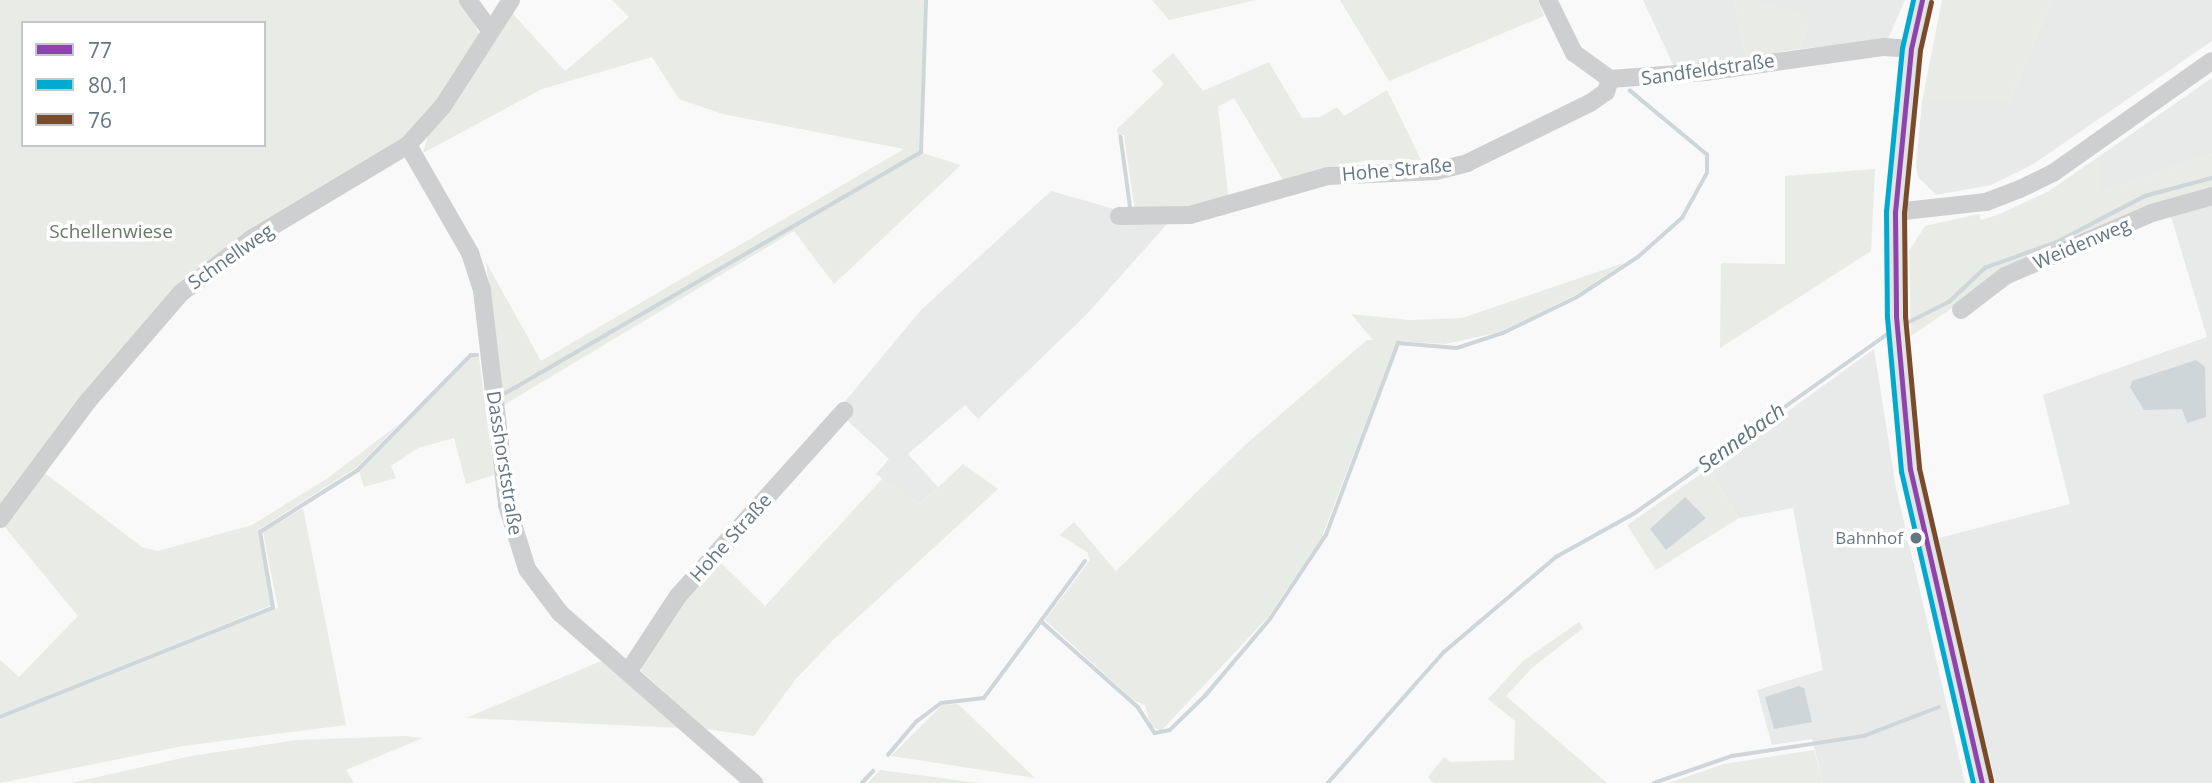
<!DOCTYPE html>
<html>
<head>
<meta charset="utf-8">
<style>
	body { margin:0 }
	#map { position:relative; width:2212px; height:783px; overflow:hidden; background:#f9f9f9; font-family:"Open Sans",sans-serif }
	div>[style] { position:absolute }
	.built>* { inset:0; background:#e8e9e9 }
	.green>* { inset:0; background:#e8ebe6 }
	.water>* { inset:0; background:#ced6d9 }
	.stream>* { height:3.5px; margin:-1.75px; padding:0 1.75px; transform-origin:1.75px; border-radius:1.75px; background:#ced6d9 }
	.minor>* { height:18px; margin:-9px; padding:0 9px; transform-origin:9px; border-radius:9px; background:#cecfd0 }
	.major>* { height:21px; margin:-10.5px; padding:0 10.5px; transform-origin:10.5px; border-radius:10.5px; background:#e1e2e2 }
	.bus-1>* { height:5px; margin:-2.5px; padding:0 2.5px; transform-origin:2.5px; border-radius:2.5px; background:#8e44ad }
	.bus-2>* { height:5px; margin:-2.5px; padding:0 2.5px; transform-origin:2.5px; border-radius:2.5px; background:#00a9ce }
	.bus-3>* { height:5px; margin:-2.5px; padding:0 2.5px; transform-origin:2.5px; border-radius:2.5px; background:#7a4b2a }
	.dots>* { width:19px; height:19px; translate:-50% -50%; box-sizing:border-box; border:4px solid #fff; border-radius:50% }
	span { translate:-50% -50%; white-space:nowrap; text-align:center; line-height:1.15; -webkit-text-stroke:7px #fff; paint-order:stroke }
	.bus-label { font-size:17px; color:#657683 }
	.right { translate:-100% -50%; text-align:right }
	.street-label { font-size:19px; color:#657683 }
	.park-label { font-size:19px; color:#687a64 }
	.water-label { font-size:21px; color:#60757c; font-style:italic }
	.legend { position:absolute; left:21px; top:21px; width:245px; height:126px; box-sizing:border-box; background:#fff; border:2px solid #c1c8cd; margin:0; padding:9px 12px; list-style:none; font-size:21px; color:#657683 }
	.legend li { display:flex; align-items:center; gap:14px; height:35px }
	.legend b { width:35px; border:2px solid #c1c8cd }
</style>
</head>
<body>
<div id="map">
	<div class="built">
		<div style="clip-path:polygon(1643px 0,1734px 0,1746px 57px,1676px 71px)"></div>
		<div style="clip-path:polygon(1756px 0,1905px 0,1888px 39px,1800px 49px,1808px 22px)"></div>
		<div style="clip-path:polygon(2052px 0,2212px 0,2212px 41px,2032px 165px,1991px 185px,1936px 195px,1918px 177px,1916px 166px,1922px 102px,2009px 102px)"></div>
		<div style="clip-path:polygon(2212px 78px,2212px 154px,2101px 192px,2101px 155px)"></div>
		<div style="clip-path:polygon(1051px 191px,1167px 224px,1086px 315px,978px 419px,965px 405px,908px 454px,938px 487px,920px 504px,876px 474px,889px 459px,837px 411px,921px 310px)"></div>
		<div style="clip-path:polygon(2212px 204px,2212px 783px,1996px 783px,1946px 589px,1939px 538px,2070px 504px,2043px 395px,2207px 337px,2171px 216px)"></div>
		<div style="clip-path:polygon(1874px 349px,1896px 488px,1965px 783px,1823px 783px,1812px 739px,1772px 745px,1757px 690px,1823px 670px,1793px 508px,1739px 518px,1708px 469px)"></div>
	</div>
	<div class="green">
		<div style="clip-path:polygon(evenodd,0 0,463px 0,480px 36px,438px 101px,407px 136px,225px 249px,0 506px,0 0,23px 23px,264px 23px,264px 145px,23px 145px,23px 23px)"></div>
		<div style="clip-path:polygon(612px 0,924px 0,919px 152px,961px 165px,834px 284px,794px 231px,504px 405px,486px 262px,541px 361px,904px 149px,723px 114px,679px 99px,652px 57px,542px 89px,423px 153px,428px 135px,511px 12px,565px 71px,629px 17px)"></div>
		<div style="clip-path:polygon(1152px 0,1256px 0,1169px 20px)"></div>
		<div style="clip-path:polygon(1340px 0,1538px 0,1544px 16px,1389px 81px)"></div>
		<div style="clip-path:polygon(1734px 0,1756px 0,1805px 14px,1808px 22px,1800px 49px,1746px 57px)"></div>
		<div style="clip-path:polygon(1942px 0,2052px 0,2009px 102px,1922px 102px)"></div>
		<div style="clip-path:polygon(1173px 53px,1203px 91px,1269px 62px,1302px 118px,1320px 117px,1337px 107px,1344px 116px,1387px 90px,1421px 160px,1370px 160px,1329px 167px,1284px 182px,1234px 98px,1218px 107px,1229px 201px,1135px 212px,1124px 135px,1118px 136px,1117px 129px,1164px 84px,1152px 71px)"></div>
		<div style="clip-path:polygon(2212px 154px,2212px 187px,2150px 206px,1955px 306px,1911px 336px,1909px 251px,1925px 226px,1979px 214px,1981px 220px,2000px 214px,2049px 191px,2101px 155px,2101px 192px)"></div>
		<div style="clip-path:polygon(1875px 169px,1871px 251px,1720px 348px,1721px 263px,1785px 264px,1785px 176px)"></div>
		<div style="clip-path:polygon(1624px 263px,1577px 294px,1500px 332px,1445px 344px,1397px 341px,1321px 539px,1268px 617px,1161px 731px,1151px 726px,1145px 705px,1133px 700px,1045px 620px,1090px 560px,1087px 552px,1060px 535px,1074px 522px,1116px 571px,1244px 446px,1367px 340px,1373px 340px,1351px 314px,1409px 320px,1462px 318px)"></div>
		<div style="clip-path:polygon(472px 357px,479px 357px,494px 475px,466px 484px,454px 438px,418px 448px,391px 466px,396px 478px,364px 487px,359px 471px)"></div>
		<div style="clip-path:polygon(400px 423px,357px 467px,258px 530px,272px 605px,0 715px,0 660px,19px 677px,78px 616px,3px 525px,42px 471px,142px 547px,158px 551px,252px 525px,328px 478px)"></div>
		<div style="clip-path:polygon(963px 464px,998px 489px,833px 640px,795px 680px,754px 736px,706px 729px,641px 671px,643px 655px,717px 559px,765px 606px,883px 478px,920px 504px)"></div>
		<div style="clip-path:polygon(1708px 469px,1739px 518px,1656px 570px,1627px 525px)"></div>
		<div style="clip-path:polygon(303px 508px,346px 725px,183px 746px,0 783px,0 719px,278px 608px,263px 532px)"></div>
		<div style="clip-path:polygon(1579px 622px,1583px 628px,1532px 668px,1506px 696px,1607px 783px,1433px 783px,1428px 777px,1444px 757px,1450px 762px,1514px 760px,1515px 721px,1488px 699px,1523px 661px)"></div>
		<div style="clip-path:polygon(601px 661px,683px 728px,466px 718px)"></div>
		<div style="clip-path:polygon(958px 704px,1035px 778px,891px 756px,942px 705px)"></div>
		<div style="clip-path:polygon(405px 736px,423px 738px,346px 770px,354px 783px,71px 783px,191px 756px,297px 740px)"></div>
		<div style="clip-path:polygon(1814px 750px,1823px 783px,1669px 783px,1724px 764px)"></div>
		<div style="clip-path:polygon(880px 770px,979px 783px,868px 783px)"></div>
	</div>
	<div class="water">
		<div style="clip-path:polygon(2196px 360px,2205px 367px,2206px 417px,2187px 423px,2182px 409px,2144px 410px,2130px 387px,2132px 381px)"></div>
		<div style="clip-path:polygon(1685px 497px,1706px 518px,1666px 550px,1650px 529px)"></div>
		<div style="clip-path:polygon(1799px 686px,1804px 688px,1812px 722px,1774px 729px,1765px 697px)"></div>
	</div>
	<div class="stream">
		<div style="left:1121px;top:137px;width:75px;rotate:82.3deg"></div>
		<div style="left:1905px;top:324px;width:49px;rotate:-26.6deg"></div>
		<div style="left:1949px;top:302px;width:50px;rotate:-43.4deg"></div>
		<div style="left:1985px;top:268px;width:77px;rotate:-19.9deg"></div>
		<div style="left:2057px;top:242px;width:99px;rotate:-27.6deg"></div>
		<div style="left:2145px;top:196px;width:69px;rotate:-15deg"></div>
		<div style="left:504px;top:394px;width:482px;rotate:-30.1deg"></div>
		<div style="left:921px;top:152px;width:152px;rotate:-88.1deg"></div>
		<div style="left:1041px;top:621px;width:74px;rotate:-53.7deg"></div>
		<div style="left:0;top:717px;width:294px;rotate:-21.8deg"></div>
		<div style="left:273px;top:608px;width:77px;rotate:-99.7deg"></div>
		<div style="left:260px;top:532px;width:116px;rotate:-32.3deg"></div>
		<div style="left:358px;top:470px;width:161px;rotate:-45.5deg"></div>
		<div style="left:471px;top:355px;width:6px"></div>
		<div style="left:888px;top:755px;width:43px;rotate:-49.7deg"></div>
		<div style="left:916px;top:722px;width:31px;rotate:-37deg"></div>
		<div style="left:941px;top:703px;width:43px;rotate:-6.6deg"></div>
		<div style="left:984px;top:698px;width:96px;rotate:-53.5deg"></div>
		<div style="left:1041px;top:621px;width:130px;rotate:41.6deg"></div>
		<div style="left:1138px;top:707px;width:31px;rotate:57deg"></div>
		<div style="left:1155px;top:733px;width:15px;rotate:-11deg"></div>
		<div style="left:1170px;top:730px;width:49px;rotate:-44.2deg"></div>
		<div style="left:1205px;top:696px;width:101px;rotate:-49.8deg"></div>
		<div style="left:1270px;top:619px;width:101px;rotate:-56.3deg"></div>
		<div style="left:1326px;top:535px;width:205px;rotate:-69.4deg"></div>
		<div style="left:1398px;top:343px;width:59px;rotate:4.8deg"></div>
		<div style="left:1457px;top:348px;width:48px;rotate:-18.1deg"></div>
		<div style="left:1503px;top:333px;width:82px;rotate:-25.9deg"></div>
		<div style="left:1577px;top:297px;width:73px;rotate:-33.3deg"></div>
		<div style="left:1638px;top:257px;width:59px;rotate:-41.6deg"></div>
		<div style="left:1682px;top:218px;width:51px;rotate:-60.9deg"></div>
		<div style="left:1707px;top:173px;width:18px;rotate:-90deg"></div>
		<div style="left:1707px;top:155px;width:100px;rotate:-140.3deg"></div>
		<div style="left:862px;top:783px;width:16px;rotate:-47deg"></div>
		<div style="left:1328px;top:783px;width:175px;rotate:-48.5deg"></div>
		<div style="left:1444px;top:652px;width:147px;rotate:-40.3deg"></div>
		<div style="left:1556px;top:557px;width:90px;rotate:-29.1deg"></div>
		<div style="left:1635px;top:513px;width:311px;rotate:-35.3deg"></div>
		<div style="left:1654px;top:783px;width:83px;rotate:-19.1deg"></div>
		<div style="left:1732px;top:756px;width:134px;rotate:-8.6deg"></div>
		<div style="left:1864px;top:736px;width:80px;rotate:-21.1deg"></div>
	</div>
	<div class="minor">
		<div style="left:468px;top:0;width:37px;rotate:54deg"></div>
		<div style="left:1548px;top:0;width:59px;rotate:63.9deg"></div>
		<div style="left:1574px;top:53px;width:44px;rotate:35.8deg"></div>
		<div style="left:1610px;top:79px;width:95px;rotate:-4.2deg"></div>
		<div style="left:1705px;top:72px;width:181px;rotate:-8deg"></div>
		<div style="left:1884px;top:47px;width:27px;rotate:4deg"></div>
		<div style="left:408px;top:145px;width:125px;rotate:60.1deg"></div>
		<div style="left:470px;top:253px;width:40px;rotate:72deg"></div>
		<div style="left:482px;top:291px;width:215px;rotate:83.3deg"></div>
		<div style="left:507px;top:505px;width:67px;rotate:72.6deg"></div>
		<div style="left:527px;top:569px;width:55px;rotate:53.1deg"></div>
		<div style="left:560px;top:613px;width:258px;rotate:41.2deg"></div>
		<div style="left:1895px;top:212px;width:92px;rotate:-6.3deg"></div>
		<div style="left:1986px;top:202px;width:36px;rotate:-21deg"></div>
		<div style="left:2020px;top:189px;width:37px;rotate:-26deg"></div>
		<div style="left:2053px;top:173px;width:194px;rotate:-35.2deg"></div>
		<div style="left:1119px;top:216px;width:71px;rotate:-0.8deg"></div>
		<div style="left:1190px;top:215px;width:143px;rotate:-15.8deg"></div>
		<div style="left:1328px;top:176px;width:108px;rotate:-2.7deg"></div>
		<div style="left:1436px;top:171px;width:32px;rotate:-14deg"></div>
		<div style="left:1467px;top:163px;width:137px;rotate:-26deg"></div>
		<div style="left:1590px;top:103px;width:19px;rotate:-35deg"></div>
		<div style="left:1606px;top:92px;width:14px;rotate:-73deg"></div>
		<div style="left:1961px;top:310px;width:56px;rotate:-37.7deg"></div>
		<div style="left:2005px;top:276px;width:160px;rotate:-23.2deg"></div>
		<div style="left:2152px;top:213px;width:62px;rotate:-15.8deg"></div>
		<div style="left:0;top:519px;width:147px;rotate:-53.3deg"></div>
		<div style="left:88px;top:401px;width:143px;rotate:-49.3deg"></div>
		<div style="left:181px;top:293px;width:88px;rotate:-37.6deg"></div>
		<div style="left:251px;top:239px;width:183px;rotate:-30.9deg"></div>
		<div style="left:408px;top:145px;width:52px;rotate:-48.1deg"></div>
		<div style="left:443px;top:106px;width:126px;rotate:-57.3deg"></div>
		<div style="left:628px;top:672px;width:91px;rotate:-56.7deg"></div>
		<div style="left:678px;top:596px;width:249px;rotate:-48.1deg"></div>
	</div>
	<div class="major">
		<div style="left:1922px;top:0;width:50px;rotate:102.7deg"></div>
		<div style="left:1911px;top:49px;width:164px;rotate:95.6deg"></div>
		<div style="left:1895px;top:212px;width:104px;rotate:89.4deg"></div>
		<div style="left:1896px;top:316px;width:154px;rotate:84.8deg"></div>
		<div style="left:1910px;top:469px;width:322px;rotate:77.1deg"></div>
	</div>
	<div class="bus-1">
		<div style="left:1922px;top:0;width:50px;rotate:102.7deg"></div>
		<div style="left:1911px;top:49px;width:164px;rotate:95.6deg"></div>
		<div style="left:1895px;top:212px;width:104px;rotate:89.4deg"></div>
		<div style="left:1896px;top:316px;width:154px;rotate:84.8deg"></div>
		<div style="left:1910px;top:469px;width:322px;rotate:77.1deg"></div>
	</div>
	<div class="bus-2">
		<div style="left:1913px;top:0;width:49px;rotate:102.9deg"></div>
		<div style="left:1902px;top:48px;width:164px;rotate:95.6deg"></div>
		<div style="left:1886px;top:211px;width:106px;rotate:89.5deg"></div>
		<div style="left:1887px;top:317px;width:155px;rotate:84.8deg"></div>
		<div style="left:1901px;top:471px;width:320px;rotate:77deg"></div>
	</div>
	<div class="bus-3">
		<div style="left:1931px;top:2px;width:49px;rotate:102.9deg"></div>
		<div style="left:1920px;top:50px;width:163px;rotate:95.6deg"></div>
		<div style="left:1904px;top:212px;width:104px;rotate:89.4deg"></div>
		<div style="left:1905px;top:316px;width:153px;rotate:84.7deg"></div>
		<div style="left:1919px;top:468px;width:321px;rotate:77deg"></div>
	</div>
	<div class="dots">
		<div style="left:1916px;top:538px;background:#657683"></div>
	</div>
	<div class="bus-label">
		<span class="right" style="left:1903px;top:538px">Bahnhof</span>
	</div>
	<div class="street-label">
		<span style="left:1708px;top:70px;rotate:-8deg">Sandfeldstraße</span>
		<span style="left:1397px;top:170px;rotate:-5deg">Hohe Straße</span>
		<span style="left:2082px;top:244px;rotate:-23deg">Weidenweg</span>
		<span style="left:231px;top:257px;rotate:-35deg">Schnellweg</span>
		<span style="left:504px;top:463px;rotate:81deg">Dasshorststraße</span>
		<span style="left:731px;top:538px;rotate:-48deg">Hohe Straße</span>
	</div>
	<div class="park-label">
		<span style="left:111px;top:232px">Schellenwiese</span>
	</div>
	<div class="water-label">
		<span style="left:1741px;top:437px;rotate:-36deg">Sennebach</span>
	</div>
	<ul class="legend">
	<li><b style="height:9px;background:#8e44ad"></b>77</li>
	<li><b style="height:9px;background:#00a9ce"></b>80.1</li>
	<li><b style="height:9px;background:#7a4b2a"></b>76</li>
	</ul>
</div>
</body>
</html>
